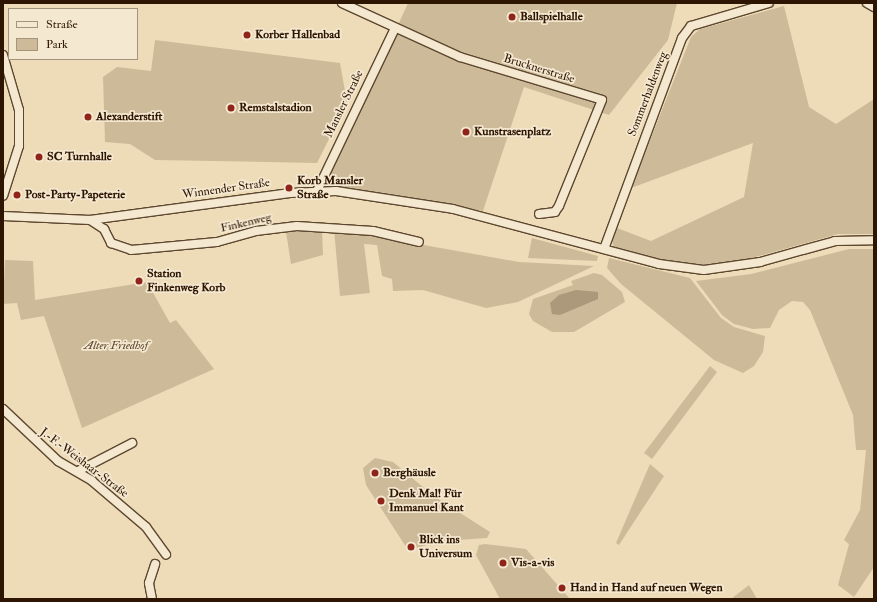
<!DOCTYPE html>
<html>
<head>
<meta charset="utf-8">
<style>
	body { margin:0 }
	#map { position:relative; width:877px; height:602px; overflow:hidden; background:#eedcb8; font-family:"IM FELL Double Pica",serif }
	div>[style] { position:absolute }
	.green>* { inset:0; background:#cdba99 }
	.water>* { inset:0; background:#ac987a }
	.roads { filter:drop-shadow(1px 0 #5d472f) drop-shadow(-1px 0 #5d472f) drop-shadow(0 1px #5d472f) drop-shadow(0 -1px #5d472f) }
	.minor>* { height:8px; margin:-4px; padding:0 4px; transform-origin:4px; border-radius:4px; background:#f4e8d1 }
	.dots>* { width:11px; height:11px; translate:-50% -50%; box-sizing:border-box; border:2px solid #f4e8d1; border-radius:50% }
	span { translate:-50% -50%; white-space:nowrap; text-align:center; line-height:1.15; -webkit-text-stroke:3.5px #f4e8d1; paint-order:stroke }
	.poi-label { font-size:12px; color:#2d1501; font-weight:700 }
	.left { translate:0 -50%; text-align:left }
	.street-label { font-size:12px; color:#2d1501 }
	.park-label { font-size:12px; color:#5d472f; font-style:italic }
	.frame { position:absolute; inset:0; border:4px solid #2d1501; pointer-events:none }
	.legend { position:absolute; left:8px; top:8px; width:130px; height:52px; box-sizing:border-box; background:#f4e8d1; border:1px solid #a4947e; margin:0; padding:5px 7px; list-style:none; font-size:12px; color:#2d1501 }
	.legend li { display:flex; align-items:center; gap:8px; height:20px }
	.legend b { width:20px; border:1px solid #a4947e }
</style>
</head>
<body>
<div id="map">
	<div class="green">
		<div style="clip-path:polygon(408px 3px,677px 3px,668px 40px,609px 115px,524px 87px,483px 211px,326px 184px)"></div>
		<div style="clip-path:polygon(784px 6px,809px 107px,836px 124px,874px 99px,874px 234px,838px 234px,723px 266px,667px 262px,614px 247px,612px 241px,617px 228px,651px 241px,744px 197px,753px 143px,631px 188px,691px 37px,700px 29px)"></div>
		<div style="clip-path:polygon(155px 40px,340px 63px,347px 103px,317px 163px,155px 160px,130px 144px,105px 142px,103px 77px,117px 67px,151px 71px)"></div>
		<div style="clip-path:polygon(322px 229px,323px 255px,291px 264px,286px 232px)"></div>
		<div style="clip-path:polygon(334px 229px,519px 262px,594px 266px,518px 302px,486px 308px,423px 290px,393px 291px,392px 279px,382px 276px,377px 245px,364px 244px,370px 293px,340px 296px)"></div>
		<div style="clip-path:polygon(532px 238px,598px 256px,597px 261px,528px 258px)"></div>
		<div style="clip-path:polygon(849px 249px,873px 249px,874px 253px,874px 567px,854px 597px,838px 585px,849px 544px,844px 540px,860px 510px,866px 450px,856px 450px,853px 415px,810px 310px,803px 302px,792px 301px,779px 310px,770px 328px,753px 329px,734px 324px,722px 315px,696px 281px,751px 274px)"></div>
		<div style="clip-path:polygon(609px 258px,690px 278px,721px 318px,734px 327px,765px 336px,763px 352px,754px 366px,743px 373px,714px 360px,621px 284px,607px 268px)"></div>
		<div style="clip-path:polygon(5px 260px,33px 261px,35px 300px,147px 282px,170px 323px,176px 320px,214px 369px,82px 428px,44px 316px,21px 320px,17px 303px,3px 304px)"></div>
		<div style="clip-path:polygon(594px 273px,602px 275px,622px 292px,625px 302px,574px 332px,552px 332px,533px 321px,529px 314px,533px 299px,573px 285px,571px 281px)"></div>
		<div style="clip-path:polygon(710px 366px,717px 372px,652px 459px,644px 453px)"></div>
		<div style="clip-path:polygon(375px 458px,393px 462px,435px 497px,490px 532px,487px 538px,442px 541px,408px 550px,366px 485px,363px 468px)"></div>
		<div style="clip-path:polygon(650px 464px,664px 476px,619px 545px,616px 543px)"></div>
		<div style="clip-path:polygon(485px 544px,526px 549px,570px 599px,500px 599px,476px 555px,479px 545px)"></div>
		<div style="clip-path:polygon(749px 585px,757px 599px,731px 599px)"></div>
	</div>
	<div class="water">
		<div style="clip-path:polygon(576px 290px,598px 292px,598px 299px,560px 315px,552px 314px,550px 303px,559px 295px)"></div>
	</div>
	<div class="roads">
		<div class="minor">
			<div style="left:342px;top:3px;width:130px;rotate:24.6deg"></div>
			<div style="left:460px;top:57px;width:148px;rotate:16.8deg"></div>
			<div style="left:602px;top:100px;width:114px;rotate:112.1deg"></div>
			<div style="left:559px;top:206px;width:7px;rotate:124deg"></div>
			<div style="left:555px;top:212px;width:16px;rotate:173deg"></div>
			<div style="left:867px;top:3px;width:8px;rotate:30deg"></div>
			<div style="left:3px;top:55px;width:57px;rotate:73.8deg"></div>
			<div style="left:19px;top:110px;width:36px;rotate:90deg"></div>
			<div style="left:19px;top:146px;width:52px;rotate:107.7deg"></div>
			<div style="left:317px;top:191px;width:181px;rotate:-64.4deg"></div>
			<div style="left:3px;top:216px;width:87px;rotate:2.6deg"></div>
			<div style="left:90px;top:220px;width:202px;rotate:-7.7deg"></div>
			<div style="left:290px;top:193px;width:46px;rotate:-2.5deg"></div>
			<div style="left:336px;top:191px;width:118px;rotate:8.7deg"></div>
			<div style="left:453px;top:209px;width:213px;rotate:14.9deg"></div>
			<div style="left:659px;top:264px;width:45px;rotate:7.6deg"></div>
			<div style="left:704px;top:270px;width:57px;rotate:-8.1deg"></div>
			<div style="left:760px;top:262px;width:78px;rotate:-15.6deg"></div>
			<div style="left:835px;top:241px;width:39px;rotate:-1deg"></div>
			<div style="left:90px;top:220px;width:17px;rotate:33deg"></div>
			<div style="left:104px;top:229px;width:16px;rotate:63deg"></div>
			<div style="left:111px;top:243px;width:21px;rotate:19deg"></div>
			<div style="left:131px;top:250px;width:86px;rotate:-5.3deg"></div>
			<div style="left:217px;top:242px;width:41px;rotate:-15.8deg"></div>
			<div style="left:256px;top:231px;width:41px;rotate:-7deg"></div>
			<div style="left:297px;top:226px;width:76px;rotate:3.8deg"></div>
			<div style="left:373px;top:231px;width:47px;rotate:13.4deg"></div>
			<div style="left:604px;top:249px;width:225px;rotate:-69.7deg"></div>
			<div style="left:682px;top:38px;width:15px;rotate:-53deg"></div>
			<div style="left:691px;top:26px;width:81px;rotate:-16.4deg"></div>
			<div style="left:3px;top:409px;width:76px;rotate:43.4deg"></div>
			<div style="left:58px;top:461px;width:39px;rotate:30deg"></div>
			<div style="left:92px;top:481px;width:71px;rotate:40.4deg"></div>
			<div style="left:146px;top:527px;width:34px;rotate:54deg"></div>
			<div style="left:78px;top:471px;width:61px;rotate:-27.4deg"></div>
			<div style="left:152px;top:599px;width:16px;rotate:-101deg"></div>
			<div style="left:149px;top:583px;width:20px;rotate:-72deg"></div>
		</div>
	</div>
	<div class="dots">
		<div style="left:512px;top:17px;background:#8f2418"></div>
		<div style="left:247px;top:35px;background:#8f2418"></div>
		<div style="left:231px;top:108px;background:#8f2418"></div>
		<div style="left:88px;top:117px;background:#8f2418"></div>
		<div style="left:466px;top:132px;background:#8f2418"></div>
		<div style="left:39px;top:157px;background:#8f2418"></div>
		<div style="left:289px;top:188px;background:#8f2418"></div>
		<div style="left:17px;top:195px;background:#8f2418"></div>
		<div style="left:139px;top:281px;background:#8f2418"></div>
		<div style="left:375px;top:473px;background:#8f2418"></div>
		<div style="left:381px;top:501px;background:#8f2418"></div>
		<div style="left:411px;top:547px;background:#8f2418"></div>
		<div style="left:503px;top:563px;background:#8f2418"></div>
		<div style="left:562px;top:588px;background:#8f2418"></div>
	</div>
	<div class="poi-label">
		<span class="left" style="left:520px;top:17px">Ballspielhalle</span>
		<span class="left" style="left:255px;top:35px">Korber Hallenbad</span>
		<span class="left" style="left:239px;top:108px">Remstalstadion</span>
		<span class="left" style="left:96px;top:117px">Alexanderstift</span>
		<span class="left" style="left:474px;top:132px">Kunstrasenplatz</span>
		<span class="left" style="left:47px;top:157px">SC Turnhalle</span>
		<span class="left" style="left:297px;top:188px">Korb Mansler<br>Straße</span>
		<span class="left" style="left:25px;top:195px">Post-Party-Papeterie</span>
		<span class="left" style="left:147px;top:281px">Station<br>Finkenweg Korb</span>
		<span class="left" style="left:383px;top:473px">Berghäusle</span>
		<span class="left" style="left:389px;top:501px">Denk Mal! Für<br>Immanuel Kant</span>
		<span class="left" style="left:419px;top:547px">Blick ins<br>Universum</span>
		<span class="left" style="left:511px;top:563px">Vis-a-vis</span>
		<span class="left" style="left:570px;top:588px">Hand in Hand auf neuen Wegen</span>
	</div>
	<div class="street-label">
		<span style="left:539px;top:69px;rotate:17deg">Brucknerstraße</span>
		<span style="left:648px;top:94px;rotate:-69deg">Sommerhaldenweg</span>
		<span style="left:344px;top:104px;rotate:-64deg">Mansler Straße</span>
		<span style="left:226px;top:189px;rotate:-8deg">Winnender Straße</span>
		<span style="left:246px;top:223px;rotate:-13deg">Finkenweg</span>
		<span style="left:84px;top:463px;rotate:37deg">J.-F.-Weishaar-Straße</span>
	</div>
	<div class="park-label">
		<span style="left:116px;top:346px">Alter Friedhof</span>
	</div>
	<div class="frame"></div>
	<ul class="legend">
	<li><b style="height:5px;background:#f4e8d1"></b>Straße</li>
	<li><b style="height:11px;background:#cdba99"></b>Park</li>
	</ul>
</div>
</body>
</html>
